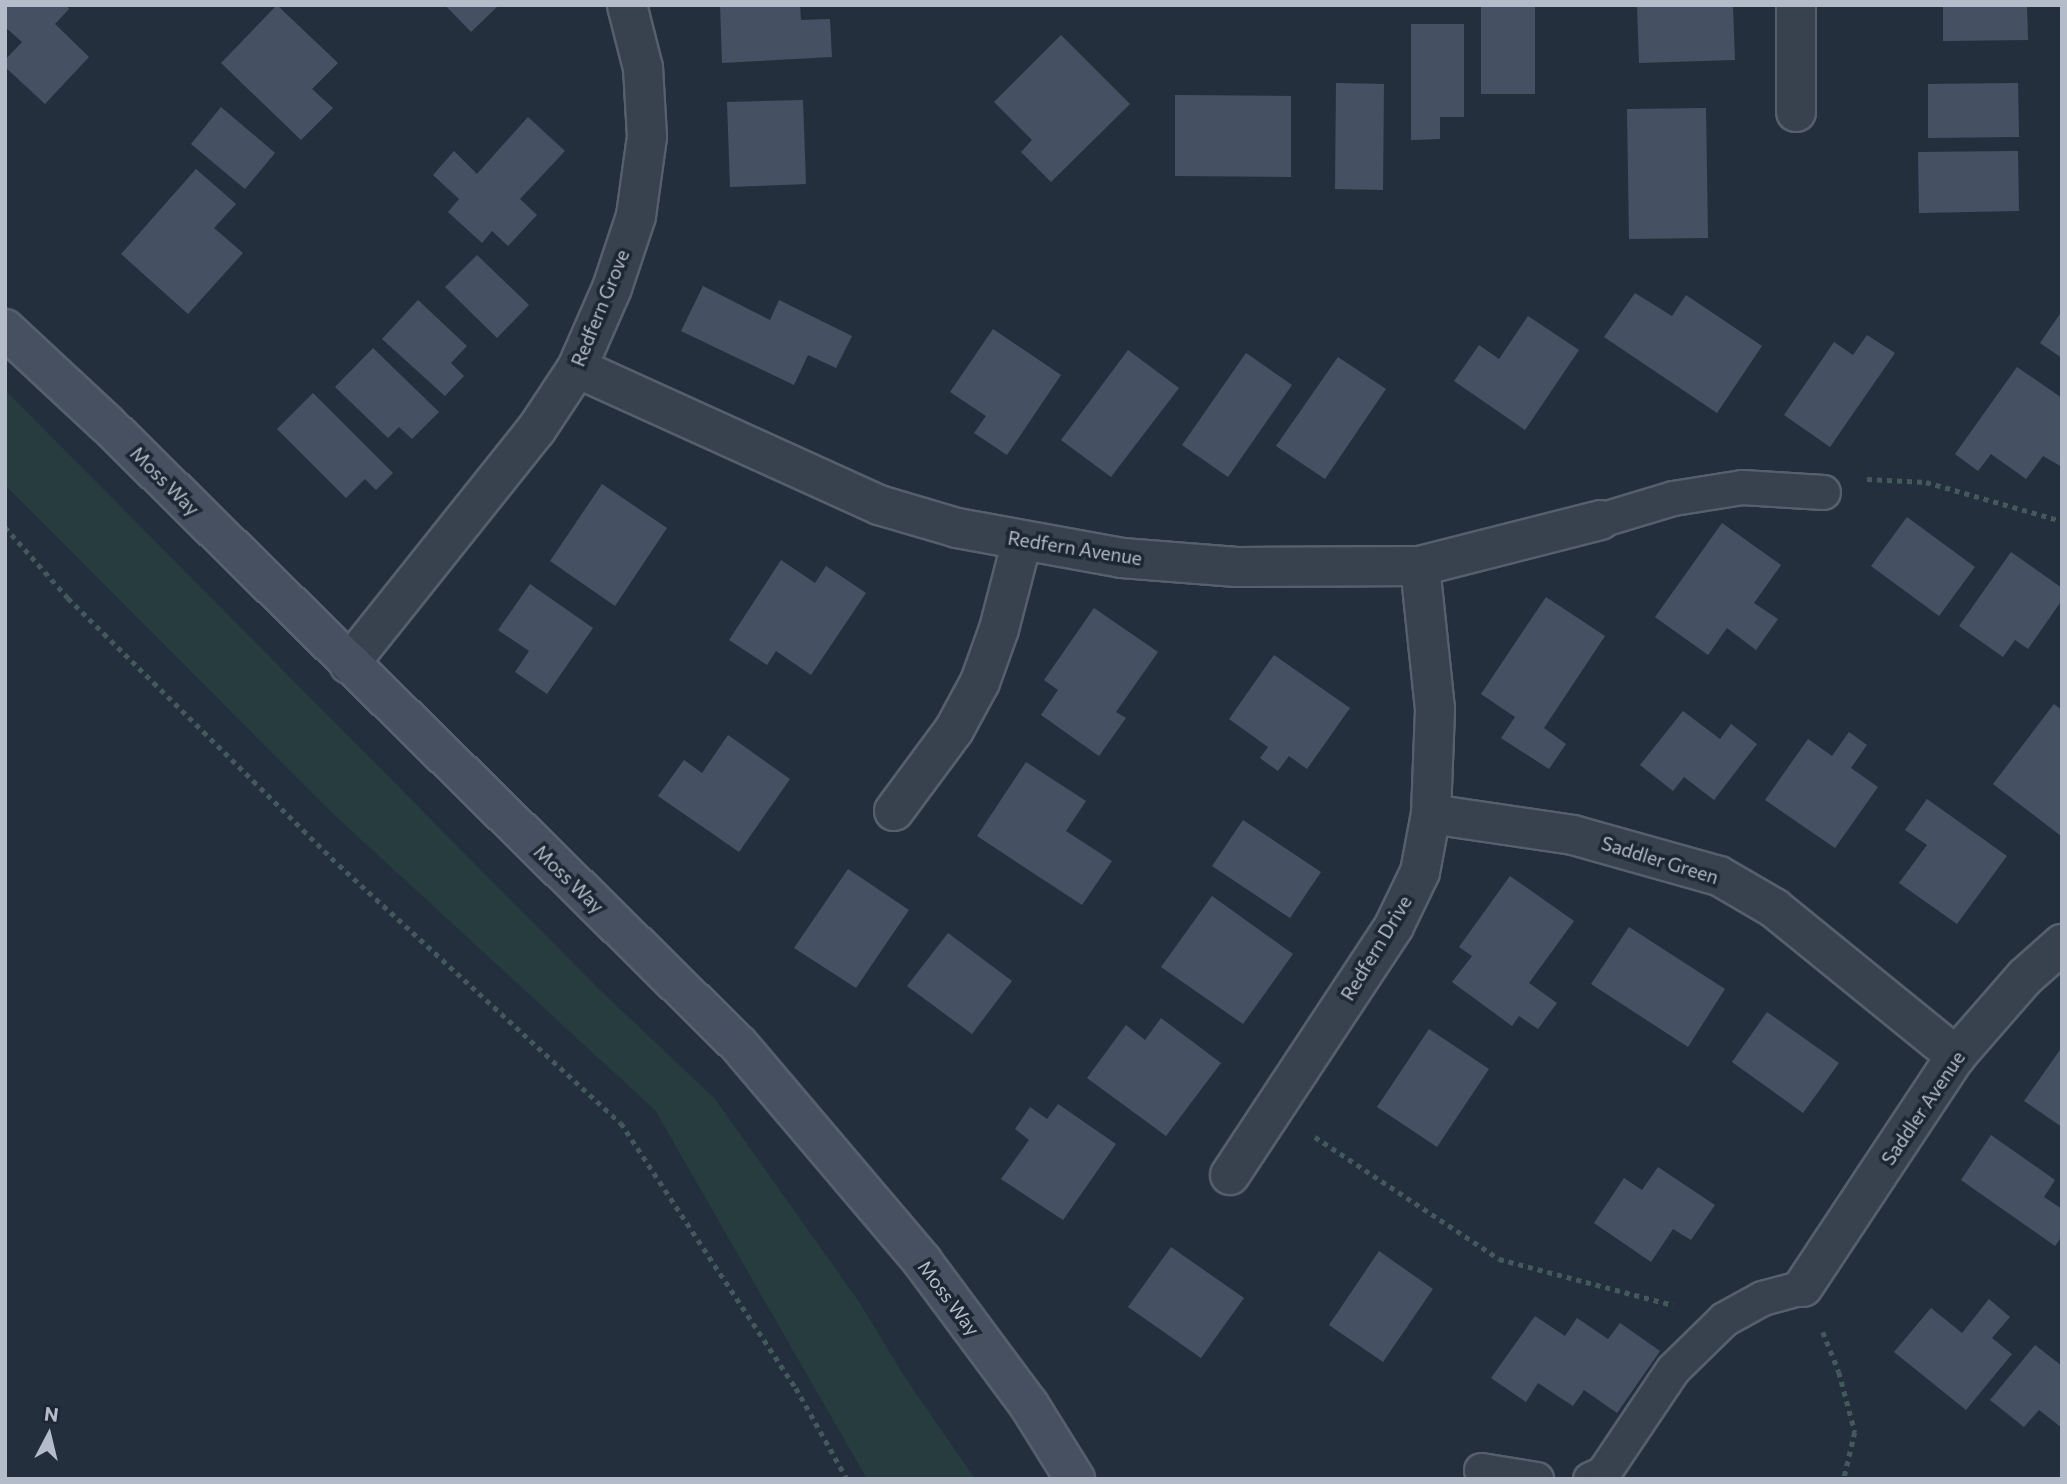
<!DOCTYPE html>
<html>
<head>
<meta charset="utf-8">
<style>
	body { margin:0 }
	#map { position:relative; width:2067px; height:1484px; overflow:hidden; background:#242f3e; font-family:Commissioner,sans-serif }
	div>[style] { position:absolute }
	.green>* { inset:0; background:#263c3f }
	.building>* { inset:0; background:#455162 }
	.path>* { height:4.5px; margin-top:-2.25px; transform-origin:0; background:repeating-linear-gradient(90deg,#44595c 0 5px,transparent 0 10px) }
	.roads { filter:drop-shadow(2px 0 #565f6c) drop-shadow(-2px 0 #565f6c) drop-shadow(0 2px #565f6c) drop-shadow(0 -2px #565f6c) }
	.lane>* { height:33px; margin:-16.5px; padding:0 16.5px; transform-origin:16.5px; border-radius:16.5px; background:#38414e }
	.street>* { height:38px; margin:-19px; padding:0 19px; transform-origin:19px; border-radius:19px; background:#38414e }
	.secondary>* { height:38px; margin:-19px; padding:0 19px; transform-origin:19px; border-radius:19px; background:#465061 }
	span { translate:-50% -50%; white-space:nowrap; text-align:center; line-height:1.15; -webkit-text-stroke:7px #1d2633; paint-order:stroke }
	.street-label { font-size:19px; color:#b4bcc9 }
	.frame { position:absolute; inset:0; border:7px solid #b4bcc9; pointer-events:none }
	.north { position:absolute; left:14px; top:1400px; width:70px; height:70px; -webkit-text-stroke:5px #1d2633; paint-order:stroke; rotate:7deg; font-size:19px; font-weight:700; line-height:28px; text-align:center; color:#b4bcc9 }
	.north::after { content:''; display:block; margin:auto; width:24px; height:32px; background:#b4bcc9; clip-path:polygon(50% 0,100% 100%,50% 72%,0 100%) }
</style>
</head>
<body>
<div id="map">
	<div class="green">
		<div style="clip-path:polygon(5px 390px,600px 990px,715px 1099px,859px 1302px,904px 1376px,975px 1479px,867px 1479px,655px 1110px,329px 810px,5px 485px)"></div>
	</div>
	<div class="building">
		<div style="clip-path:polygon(5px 5px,66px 5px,69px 9px,55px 24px,89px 57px,45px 104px,5px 67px,5px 60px,22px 42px,5px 27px)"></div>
		<div style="clip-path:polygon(277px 5px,338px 63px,312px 89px,333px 108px,301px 140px,221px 63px)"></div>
		<div style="clip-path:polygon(445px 5px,499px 5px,471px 32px)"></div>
		<div style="clip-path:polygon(720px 5px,800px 5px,801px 20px,830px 19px,832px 57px,722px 63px)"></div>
		<div style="clip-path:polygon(1481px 5px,1535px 5px,1535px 94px,1481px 94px)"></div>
		<div style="clip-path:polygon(1637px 5px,1733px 5px,1735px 60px,1639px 63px)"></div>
		<div style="clip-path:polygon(1943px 5px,2027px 5px,2028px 40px,1943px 41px)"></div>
		<div style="clip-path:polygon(1411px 24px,1464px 24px,1464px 117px,1440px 117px,1440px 139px,1411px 140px)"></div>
		<div style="clip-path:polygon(1061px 35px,1130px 104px,1051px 182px,1021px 152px,1032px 140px,994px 102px)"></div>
		<div style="clip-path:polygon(1336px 83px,1384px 84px,1383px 190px,1335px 189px)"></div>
		<div style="clip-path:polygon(2018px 83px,2019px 137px,1928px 138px,1928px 84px)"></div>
		<div style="clip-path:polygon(1175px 95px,1291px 96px,1291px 177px,1175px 176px)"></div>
		<div style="clip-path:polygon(803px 100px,806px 184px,730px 187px,727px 102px)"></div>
		<div style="clip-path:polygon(221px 107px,275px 153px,245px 189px,191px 144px)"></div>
		<div style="clip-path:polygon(1706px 108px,1708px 238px,1629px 239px,1627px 109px)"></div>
		<div style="clip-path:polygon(528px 117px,565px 151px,520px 199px,537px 215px,508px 246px,492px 231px,482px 243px,448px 212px,459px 199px,433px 175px,454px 151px,477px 174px)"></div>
		<div style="clip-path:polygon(2018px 151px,2019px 211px,1919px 213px,1918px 152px)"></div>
		<div style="clip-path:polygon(196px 169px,236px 204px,214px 228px,243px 253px,188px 314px,121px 254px)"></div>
		<div style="clip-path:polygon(477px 255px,529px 305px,497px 338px,445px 287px)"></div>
		<div style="clip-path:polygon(703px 286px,770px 320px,779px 300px,852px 336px,836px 368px,808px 355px,794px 385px,681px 331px)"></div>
		<div style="clip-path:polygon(1635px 293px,1672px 316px,1686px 295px,1762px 346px,1717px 413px,1604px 337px)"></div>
		<div style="clip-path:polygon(418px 300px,467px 346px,451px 363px,464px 376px,445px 396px,382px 339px)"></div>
		<div style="clip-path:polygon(2062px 311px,2062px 358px,2040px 343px)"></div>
		<div style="clip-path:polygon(1528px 316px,1579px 350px,1525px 430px,1454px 381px,1479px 345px,1499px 359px)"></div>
		<div style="clip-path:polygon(993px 329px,1061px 375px,1007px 455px,974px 433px,986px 416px,950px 392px)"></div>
		<div style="clip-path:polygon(1867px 335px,1895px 353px,1830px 447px,1784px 415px,1834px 342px,1853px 355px)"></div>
		<div style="clip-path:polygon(373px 348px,439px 412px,412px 439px,399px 427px,388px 438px,335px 387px)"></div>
		<div style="clip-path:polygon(1128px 350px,1179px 388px,1111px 477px,1061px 440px)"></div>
		<div style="clip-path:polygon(1246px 353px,1292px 385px,1228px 477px,1182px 445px)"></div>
		<div style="clip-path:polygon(1338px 357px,1386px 389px,1325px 479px,1276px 446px)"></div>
		<div style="clip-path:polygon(2017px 367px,2062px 398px,2062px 467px,2043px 456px,2026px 479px,1991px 454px,1978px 471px,1955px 454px)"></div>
		<div style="clip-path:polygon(313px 393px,393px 473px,376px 490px,365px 479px,346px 498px,277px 429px)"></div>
		<div style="clip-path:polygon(602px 484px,667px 528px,615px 606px,550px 561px)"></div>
		<div style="clip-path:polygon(1907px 517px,1975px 567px,1939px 616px,1871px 566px)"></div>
		<div style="clip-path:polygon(1722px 523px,1781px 565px,1754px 603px,1778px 619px,1756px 650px,1727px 628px,1708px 655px,1655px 617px)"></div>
		<div style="clip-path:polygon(2011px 552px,2062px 588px,2062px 600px,2028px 649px,2015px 640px,2003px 657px,1959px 626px)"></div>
		<div style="clip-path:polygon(781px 560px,815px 583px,826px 566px,866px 593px,811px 675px,776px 651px,767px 665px,729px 640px)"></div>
		<div style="clip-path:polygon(530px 584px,593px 628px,547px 694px,515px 672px,529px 651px,498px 630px)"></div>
		<div style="clip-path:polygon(1546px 597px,1605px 636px,1544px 728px,1566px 744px,1549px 769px,1501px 738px,1515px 717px,1481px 694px)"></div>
		<div style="clip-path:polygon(1094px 608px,1158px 652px,1116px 712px,1126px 718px,1099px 756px,1041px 715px,1058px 690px,1044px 680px)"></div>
		<div style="clip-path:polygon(1274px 655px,1350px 708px,1307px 769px,1289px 756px,1278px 771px,1260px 758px,1268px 747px,1229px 719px)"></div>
		<div style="clip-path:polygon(2054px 704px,2062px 710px,2061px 836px,1993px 784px)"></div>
		<div style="clip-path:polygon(1683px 711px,1720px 739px,1731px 724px,1757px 744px,1714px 800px,1684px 777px,1673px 791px,1640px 765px)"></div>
		<div style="clip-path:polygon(1849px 732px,1867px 745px,1851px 768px,1878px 787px,1835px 848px,1765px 800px,1808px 739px,1832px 756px)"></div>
		<div style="clip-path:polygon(728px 735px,790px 779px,739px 852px,658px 796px,684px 760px,702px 773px)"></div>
		<div style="clip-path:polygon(1026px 762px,1086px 801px,1066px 831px,1112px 861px,1082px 905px,977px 836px)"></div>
		<div style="clip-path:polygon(1927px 799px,2007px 856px,1957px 924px,1899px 883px,1927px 845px,1905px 830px)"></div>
		<div style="clip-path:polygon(1243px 820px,1321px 872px,1290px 918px,1212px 866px)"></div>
		<div style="clip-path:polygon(848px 869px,909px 910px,856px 988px,794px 948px)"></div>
		<div style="clip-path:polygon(1510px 876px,1574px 921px,1529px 983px,1557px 1003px,1538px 1029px,1519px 1016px,1512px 1026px,1452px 982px,1472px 956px,1459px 947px)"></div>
		<div style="clip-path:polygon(1212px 896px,1293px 954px,1243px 1024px,1161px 967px)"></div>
		<div style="clip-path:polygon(1629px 927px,1725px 989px,1688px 1047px,1591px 984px)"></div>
		<div style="clip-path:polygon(948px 933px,1012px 981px,972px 1034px,907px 986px)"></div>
		<div style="clip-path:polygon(1767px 1012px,1839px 1063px,1803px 1113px,1732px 1062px)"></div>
		<div style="clip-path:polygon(1161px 1018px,1221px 1063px,1166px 1136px,1087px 1078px,1126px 1025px,1145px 1040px)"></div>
		<div style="clip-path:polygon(1429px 1029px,1489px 1069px,1437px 1147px,1377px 1107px)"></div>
		<div style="clip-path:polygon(2062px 1047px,2062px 1127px,2024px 1101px)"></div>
		<div style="clip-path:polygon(1058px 1104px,1116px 1144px,1063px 1220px,1001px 1179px,1029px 1140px,1015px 1129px,1030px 1107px,1047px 1119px)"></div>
		<div style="clip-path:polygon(1991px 1135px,2055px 1180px,2044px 1197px,2062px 1209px,2062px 1236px,2055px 1246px,1961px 1180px)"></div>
		<div style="clip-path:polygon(1658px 1167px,1715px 1205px,1691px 1240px,1673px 1229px,1651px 1262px,1594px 1223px,1624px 1178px,1642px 1190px)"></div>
		<div style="clip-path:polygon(1171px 1247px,1244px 1298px,1201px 1358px,1128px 1307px)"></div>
		<div style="clip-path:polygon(1379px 1251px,1433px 1289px,1383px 1362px,1329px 1325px)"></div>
		<div style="clip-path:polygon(1989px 1299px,2010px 1317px,1992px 1338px,2012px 1354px,1966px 1410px,1894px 1352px,1931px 1308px,1962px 1333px)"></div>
		<div style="clip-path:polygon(1535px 1316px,1565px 1336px,1577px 1318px,1608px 1339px,1620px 1323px,1660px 1351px,1617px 1413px,1584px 1390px,1573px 1406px,1538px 1383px,1526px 1402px,1491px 1378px)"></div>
		<div style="clip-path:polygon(2035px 1345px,2062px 1366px,2062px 1428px,2039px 1410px,2024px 1427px,1990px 1400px)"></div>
	</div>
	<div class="path">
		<div style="left:1867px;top:479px;width:59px;rotate:2.9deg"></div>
		<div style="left:1926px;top:482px;width:141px;rotate:16deg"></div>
		<div style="left:5px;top:527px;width:95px;rotate:48.4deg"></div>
		<div style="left:68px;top:598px;width:380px;rotate:44.6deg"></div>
		<div style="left:339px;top:865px;width:382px;rotate:42.5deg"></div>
		<div style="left:621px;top:1123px;width:318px;rotate:56.6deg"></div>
		<div style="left:796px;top:1388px;width:104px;rotate:60.7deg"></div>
		<div style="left:1315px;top:1137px;width:221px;rotate:33.5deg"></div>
		<div style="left:1499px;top:1259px;width:180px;rotate:14.8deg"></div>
		<div style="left:1823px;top:1332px;width:43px;rotate:68.2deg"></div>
		<div style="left:1839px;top:1372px;width:62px;rotate:75.1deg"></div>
		<div style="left:1855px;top:1432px;width:48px;rotate:103.2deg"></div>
	</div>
	<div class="roads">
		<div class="lane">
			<div style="left:1600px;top:520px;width:76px;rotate:-16.8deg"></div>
			<div style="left:1673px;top:498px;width:70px;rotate:-9.1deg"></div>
			<div style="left:1742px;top:487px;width:81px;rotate:3.5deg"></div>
			<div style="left:1481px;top:1470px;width:56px;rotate:9.3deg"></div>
			<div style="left:1590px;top:1479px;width:14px;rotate:-25deg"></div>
			<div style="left:1603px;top:1473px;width:125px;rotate:-56.1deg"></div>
			<div style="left:1673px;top:1369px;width:71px;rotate:-44.4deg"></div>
			<div style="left:1724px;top:1319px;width:43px;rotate:-28.9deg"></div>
			<div style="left:1762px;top:1298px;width:42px;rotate:-15deg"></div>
		</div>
		<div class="street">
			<div style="left:1796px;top:5px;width:107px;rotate:90deg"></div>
			<div style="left:577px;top:368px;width:332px;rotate:24.4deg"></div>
			<div style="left:879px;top:505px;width:81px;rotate:16.4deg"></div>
			<div style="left:957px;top:528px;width:168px;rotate:10.3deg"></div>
			<div style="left:1122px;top:558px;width:115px;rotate:4.5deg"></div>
			<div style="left:1237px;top:567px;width:183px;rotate:-0.3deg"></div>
			<div style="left:1420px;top:566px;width:186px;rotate:-14.3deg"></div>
			<div style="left:349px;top:664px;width:300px;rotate:-51.4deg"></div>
			<div style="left:536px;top:430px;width:74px;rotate:-56.5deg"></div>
			<div style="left:577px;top:368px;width:87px;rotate:-66.4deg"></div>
			<div style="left:612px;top:288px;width:76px;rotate:-71.6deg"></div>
			<div style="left:636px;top:216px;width:80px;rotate:-82.1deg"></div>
			<div style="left:647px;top:137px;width:69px;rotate:-93.3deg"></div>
			<div style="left:643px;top:68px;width:65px;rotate:-104.3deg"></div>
			<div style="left:894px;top:811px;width:101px;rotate:-53.5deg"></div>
			<div style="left:954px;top:730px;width:55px;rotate:-61.6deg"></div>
			<div style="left:980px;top:682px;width:56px;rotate:-70.3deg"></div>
			<div style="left:999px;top:629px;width:91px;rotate:-75.4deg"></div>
			<div style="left:1431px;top:814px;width:144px;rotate:8.4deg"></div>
			<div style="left:1573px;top:835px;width:152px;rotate:15.7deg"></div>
			<div style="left:1719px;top:876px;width:64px;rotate:30.2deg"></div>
			<div style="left:1774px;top:908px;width:235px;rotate:39.1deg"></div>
			<div style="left:1230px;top:1175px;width:298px;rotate:-56.6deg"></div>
			<div style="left:1394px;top:926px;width:60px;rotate:-64.3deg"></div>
			<div style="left:1420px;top:872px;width:59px;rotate:-79.3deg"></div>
			<div style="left:1431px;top:814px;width:105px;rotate:-87.8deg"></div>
			<div style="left:1435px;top:709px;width:144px;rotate:-96deg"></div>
			<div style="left:1803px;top:1287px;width:277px;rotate:-56.5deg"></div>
			<div style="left:1956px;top:1056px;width:105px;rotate:-48.9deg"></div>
			<div style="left:2025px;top:977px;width:50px;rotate:-41.7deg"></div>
		</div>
		<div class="secondary">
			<div style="left:5px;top:329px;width:139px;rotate:43deg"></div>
			<div style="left:107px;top:424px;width:886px;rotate:44.5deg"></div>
			<div style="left:739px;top:1045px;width:283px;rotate:49.7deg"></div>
			<div style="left:922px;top:1261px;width:179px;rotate:53.4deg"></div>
			<div style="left:1029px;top:1405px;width:87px;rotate:58.1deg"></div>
		</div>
	</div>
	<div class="street-label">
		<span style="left:600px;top:308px;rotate:-68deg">Redfern Grove</span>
		<span style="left:165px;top:481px;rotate:45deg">Moss Way</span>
		<span style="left:1075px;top:548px;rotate:9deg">Redfern Avenue</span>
		<span style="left:1660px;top:860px;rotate:17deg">Saddler Green</span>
		<span style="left:569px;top:879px;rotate:44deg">Moss Way</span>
		<span style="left:1376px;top:948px;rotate:-59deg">Redfern Drive</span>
		<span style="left:1923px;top:1108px;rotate:-56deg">Saddler Avenue</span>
		<span style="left:949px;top:1298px;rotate:53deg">Moss Way</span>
	</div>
	<div class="frame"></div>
	<div class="north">N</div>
</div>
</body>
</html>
